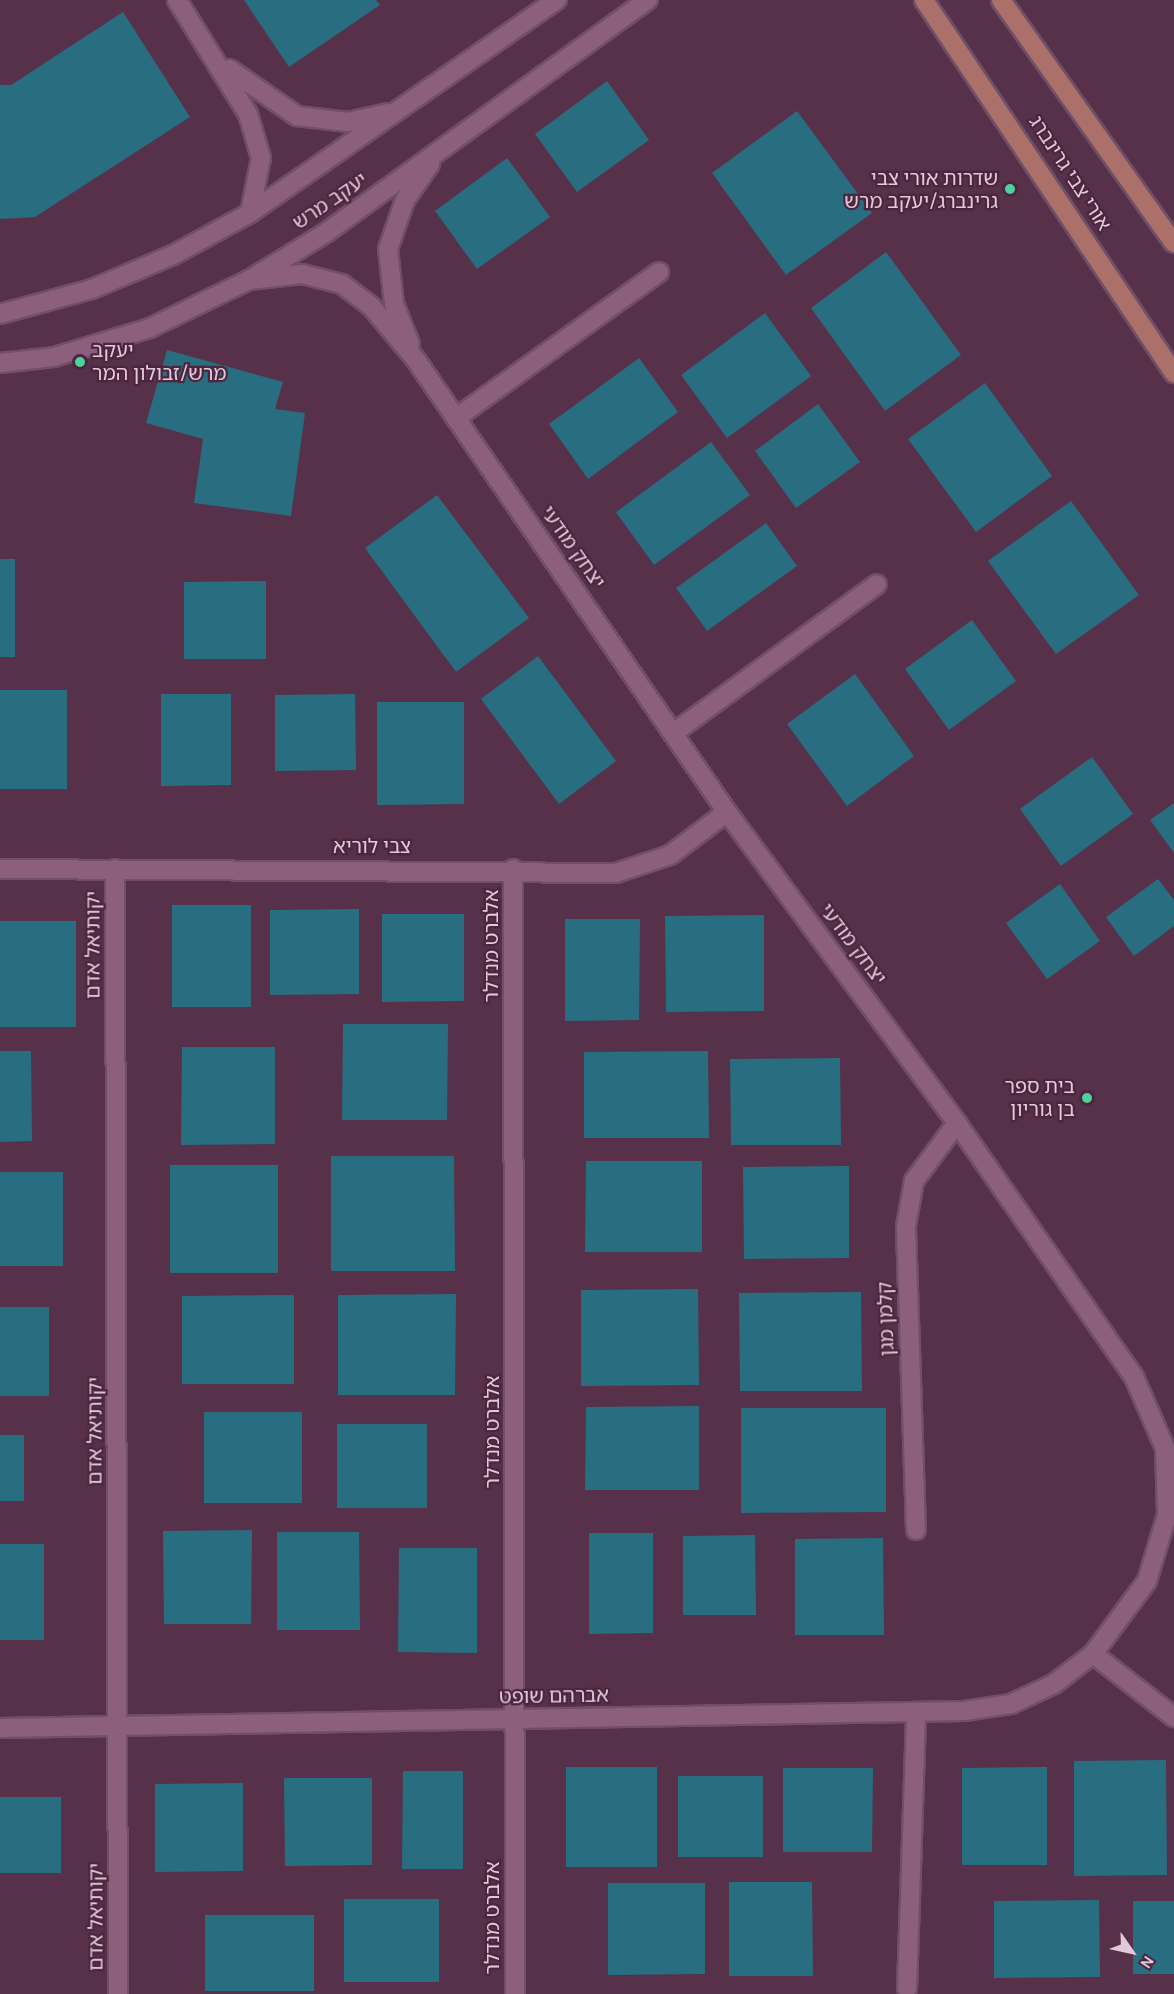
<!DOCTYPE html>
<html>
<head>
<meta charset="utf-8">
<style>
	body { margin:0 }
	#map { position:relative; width:1174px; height:1994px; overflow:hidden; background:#57304a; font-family:Karla,"Noto Sans Hebrew",sans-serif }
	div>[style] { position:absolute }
	.building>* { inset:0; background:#296d81 }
	.roads { filter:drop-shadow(2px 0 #705066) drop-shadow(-2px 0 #705066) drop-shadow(0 2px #705066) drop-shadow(0 -2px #705066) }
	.minor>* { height:18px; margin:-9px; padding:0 9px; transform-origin:9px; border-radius:9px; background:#8c607c }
	.major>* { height:18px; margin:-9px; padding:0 9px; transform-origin:9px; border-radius:9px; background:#ac706b }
	.dots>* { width:16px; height:16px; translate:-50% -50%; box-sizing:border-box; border:3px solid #4c263f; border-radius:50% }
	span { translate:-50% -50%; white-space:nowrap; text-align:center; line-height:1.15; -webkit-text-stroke:4.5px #4c263f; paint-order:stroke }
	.street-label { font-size:20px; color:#e2c9d8 }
	.poi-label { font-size:20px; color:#e2c9d8 }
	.right { translate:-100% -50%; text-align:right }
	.left { translate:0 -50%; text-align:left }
	.north { position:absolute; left:1102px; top:1922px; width:60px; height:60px; -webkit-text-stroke:4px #4c263f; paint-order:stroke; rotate:124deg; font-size:16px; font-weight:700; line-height:24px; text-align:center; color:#e2c9d8 }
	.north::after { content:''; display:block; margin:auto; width:21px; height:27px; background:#e2c9d8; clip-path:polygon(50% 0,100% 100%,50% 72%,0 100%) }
</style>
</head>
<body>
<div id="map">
	<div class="building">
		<div style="clip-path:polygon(244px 0,376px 0,380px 5px,289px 67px)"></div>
		<div style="clip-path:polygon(123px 12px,190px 117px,35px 217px,0 219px,0 85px,11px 85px)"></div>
		<div style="clip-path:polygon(607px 81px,649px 140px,577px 192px,535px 134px)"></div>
		<div style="clip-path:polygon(797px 111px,872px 213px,786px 275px,712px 173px)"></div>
		<div style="clip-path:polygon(507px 158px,550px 217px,477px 269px,435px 211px)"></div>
		<div style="clip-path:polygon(886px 252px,961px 355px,885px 411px,811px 308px)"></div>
		<div style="clip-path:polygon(765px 313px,811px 376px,727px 438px,681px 375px)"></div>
		<div style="clip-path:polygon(167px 350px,283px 382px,275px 409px,305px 413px,291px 516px,194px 503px,203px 439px,146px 423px)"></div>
		<div style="clip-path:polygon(639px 358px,678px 412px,588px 479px,549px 424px)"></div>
		<div style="clip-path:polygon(985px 383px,1052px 476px,976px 532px,908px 439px)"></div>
		<div style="clip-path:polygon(818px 404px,860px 462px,796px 508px,755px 451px)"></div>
		<div style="clip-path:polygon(711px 442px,750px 495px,654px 565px,616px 512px)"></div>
		<div style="clip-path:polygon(437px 495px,529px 618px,456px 672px,365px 548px)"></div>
		<div style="clip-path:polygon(1071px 501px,1139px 595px,1056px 654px,988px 561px)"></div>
		<div style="clip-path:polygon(766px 523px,797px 566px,707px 631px,676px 588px)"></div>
		<div style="clip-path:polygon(0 559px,15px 559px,15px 657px,0 657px)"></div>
		<div style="clip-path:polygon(266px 581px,266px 659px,184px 659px,184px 582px)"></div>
		<div style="clip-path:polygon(972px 620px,1016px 681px,949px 730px,905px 669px)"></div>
		<div style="clip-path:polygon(538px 656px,616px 761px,559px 804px,481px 699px)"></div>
		<div style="clip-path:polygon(855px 674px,914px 756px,847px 806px,787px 724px)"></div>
		<div style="clip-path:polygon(0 690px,67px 690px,67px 789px,0 789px)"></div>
		<div style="clip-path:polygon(161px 694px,231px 694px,231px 785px,161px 786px)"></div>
		<div style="clip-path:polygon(355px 694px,356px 770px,275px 771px,275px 695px)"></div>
		<div style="clip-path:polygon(377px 702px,464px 702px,464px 804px,377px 805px)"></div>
		<div style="clip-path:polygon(1092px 757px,1133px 814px,1061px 866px,1020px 809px)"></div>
		<div style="clip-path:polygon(1174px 803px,1174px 853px,1150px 820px)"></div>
		<div style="clip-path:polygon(1158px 879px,1174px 900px,1174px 926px,1134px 956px,1106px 917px)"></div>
		<div style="clip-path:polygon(1060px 884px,1100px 941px,1047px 979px,1006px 923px)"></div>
		<div style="clip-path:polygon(172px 905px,251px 905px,251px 1007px,172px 1007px)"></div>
		<div style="clip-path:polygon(359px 909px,359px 994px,270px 995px,270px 910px)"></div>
		<div style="clip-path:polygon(382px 914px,464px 914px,464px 1001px,382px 1002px)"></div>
		<div style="clip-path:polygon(764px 915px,764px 1011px,666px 1012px,665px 916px)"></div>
		<div style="clip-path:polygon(565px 919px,640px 919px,639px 1020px,565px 1021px)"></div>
		<div style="clip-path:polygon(0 921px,76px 921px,76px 1027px,0 1027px)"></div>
		<div style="clip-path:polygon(343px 1024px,448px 1024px,447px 1120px,342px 1120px)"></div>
		<div style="clip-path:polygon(182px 1047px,275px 1047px,275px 1144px,181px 1145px)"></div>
		<div style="clip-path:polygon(0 1051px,31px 1051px,32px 1141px,0 1142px)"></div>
		<div style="clip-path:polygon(708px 1051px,709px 1138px,584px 1138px,584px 1052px)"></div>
		<div style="clip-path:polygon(840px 1058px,841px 1145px,731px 1145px,730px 1059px)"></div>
		<div style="clip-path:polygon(331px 1156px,454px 1156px,455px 1271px,331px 1271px)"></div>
		<div style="clip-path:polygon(586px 1161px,702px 1161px,702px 1252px,585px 1252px)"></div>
		<div style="clip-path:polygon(170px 1165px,278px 1165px,278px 1273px,170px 1273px)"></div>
		<div style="clip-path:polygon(849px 1166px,849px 1258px,744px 1259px,743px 1167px)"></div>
		<div style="clip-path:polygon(0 1172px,63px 1172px,63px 1266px,0 1266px)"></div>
		<div style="clip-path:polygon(698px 1289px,699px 1385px,581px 1386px,581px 1290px)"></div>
		<div style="clip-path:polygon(861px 1292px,862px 1391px,740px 1391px,739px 1293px)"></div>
		<div style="clip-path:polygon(456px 1294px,455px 1395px,338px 1395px,338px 1295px)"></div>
		<div style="clip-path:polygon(294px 1295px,294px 1384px,182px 1384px,182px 1296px)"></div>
		<div style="clip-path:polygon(0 1307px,49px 1307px,49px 1396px,0 1396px)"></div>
		<div style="clip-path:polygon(699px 1406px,699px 1490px,585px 1490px,586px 1407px)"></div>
		<div style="clip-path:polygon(741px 1408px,886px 1408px,886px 1512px,741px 1513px)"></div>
		<div style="clip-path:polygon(204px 1412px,302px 1412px,302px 1503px,204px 1503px)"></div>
		<div style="clip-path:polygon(337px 1424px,427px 1424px,427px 1508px,337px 1508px)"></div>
		<div style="clip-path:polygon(0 1435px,24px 1435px,24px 1501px,0 1501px)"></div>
		<div style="clip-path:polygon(252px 1530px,251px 1624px,164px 1624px,163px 1531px)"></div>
		<div style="clip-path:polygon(277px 1532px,359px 1532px,360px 1630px,277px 1630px)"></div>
		<div style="clip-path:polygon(589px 1533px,653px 1533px,653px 1633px,589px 1634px)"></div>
		<div style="clip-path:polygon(755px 1535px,756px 1615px,683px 1615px,683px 1536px)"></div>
		<div style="clip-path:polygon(883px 1538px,884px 1635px,795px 1635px,795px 1539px)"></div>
		<div style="clip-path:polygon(0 1544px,44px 1544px,44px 1640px,0 1640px)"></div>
		<div style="clip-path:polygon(399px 1548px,477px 1548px,477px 1653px,398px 1652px)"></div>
		<div style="clip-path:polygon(1166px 1760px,1167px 1875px,1074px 1876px,1074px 1761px)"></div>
		<div style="clip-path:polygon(566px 1767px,657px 1767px,657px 1867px,566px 1867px)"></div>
		<div style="clip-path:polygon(1047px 1767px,1047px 1865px,962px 1865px,962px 1768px)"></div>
		<div style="clip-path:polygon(783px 1768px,873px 1768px,872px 1852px,783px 1852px)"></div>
		<div style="clip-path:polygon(403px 1771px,463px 1771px,463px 1869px,402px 1869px)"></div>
		<div style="clip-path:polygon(678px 1776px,763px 1776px,763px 1857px,678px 1857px)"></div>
		<div style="clip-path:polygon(284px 1778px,372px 1778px,372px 1865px,285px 1866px)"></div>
		<div style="clip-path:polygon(243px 1783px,243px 1871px,155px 1872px,155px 1784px)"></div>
		<div style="clip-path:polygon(0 1797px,61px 1797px,61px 1873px,0 1873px)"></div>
		<div style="clip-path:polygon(729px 1882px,812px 1882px,813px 1976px,729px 1976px)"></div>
		<div style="clip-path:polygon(608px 1883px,705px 1883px,705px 1974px,608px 1975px)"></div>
		<div style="clip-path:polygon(344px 1899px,439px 1899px,439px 1982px,344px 1982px)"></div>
		<div style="clip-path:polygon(1099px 1900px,1100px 1977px,994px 1978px,994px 1901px)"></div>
		<div style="clip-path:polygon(1133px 1901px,1174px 1901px,1174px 1974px,1133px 1974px)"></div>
		<div style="clip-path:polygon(205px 1915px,314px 1915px,314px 1991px,205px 1991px)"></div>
	</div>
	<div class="roads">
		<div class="minor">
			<div style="left:177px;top:0;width:134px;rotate:58.1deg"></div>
			<div style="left:248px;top:114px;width:46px;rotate:73.5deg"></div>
			<div style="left:261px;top:158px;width:56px;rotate:101.3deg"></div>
			<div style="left:229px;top:69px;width:83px;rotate:34.7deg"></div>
			<div style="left:297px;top:116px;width:51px;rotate:6.7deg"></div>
			<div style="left:348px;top:122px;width:41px;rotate:-12.7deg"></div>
			<div style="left:0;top:314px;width:95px;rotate:-15.2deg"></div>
			<div style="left:92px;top:289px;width:88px;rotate:-22.8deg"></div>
			<div style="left:173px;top:255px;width:88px;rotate:-28.6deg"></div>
			<div style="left:250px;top:213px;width:374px;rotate:-34.8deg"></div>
			<div style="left:410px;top:344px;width:43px;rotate:-111.8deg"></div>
			<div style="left:394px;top:304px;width:55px;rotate:-96.2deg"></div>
			<div style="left:388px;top:249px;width:52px;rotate:-70.9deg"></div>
			<div style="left:405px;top:200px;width:44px;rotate:-55.2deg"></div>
			<div style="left:0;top:363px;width:54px;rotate:-6.3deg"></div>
			<div style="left:54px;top:357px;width:100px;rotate:-16.8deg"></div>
			<div style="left:150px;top:328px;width:110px;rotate:-25.9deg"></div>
			<div style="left:249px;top:280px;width:92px;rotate:-31.6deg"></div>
			<div style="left:327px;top:232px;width:396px;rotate:-35.9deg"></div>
			<div style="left:456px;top:418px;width:250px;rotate:-35.7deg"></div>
			<div style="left:675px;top:732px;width:250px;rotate:-36.2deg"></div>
			<div style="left:0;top:869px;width:616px;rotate:0.37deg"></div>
			<div style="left:616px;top:873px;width:57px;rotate:-18.4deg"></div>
			<div style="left:670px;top:855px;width:71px;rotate:-37deg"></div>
			<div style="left:115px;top:869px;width:1125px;rotate:89.85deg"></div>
			<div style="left:513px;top:869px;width:1125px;rotate:89.9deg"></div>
			<div style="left:916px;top:1530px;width:304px;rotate:-91.9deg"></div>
			<div style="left:906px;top:1226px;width:46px;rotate:-79.9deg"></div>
			<div style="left:914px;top:1181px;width:72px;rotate:-53.4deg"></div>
			<div style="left:1093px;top:1654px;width:103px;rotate:37.9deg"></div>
			<div style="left:0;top:1728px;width:964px;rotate:-1.01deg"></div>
			<div style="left:964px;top:1711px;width:48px;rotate:-8.5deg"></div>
			<div style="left:1011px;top:1704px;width:47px;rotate:-24.9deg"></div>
			<div style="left:1054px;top:1684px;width:49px;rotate:-37.6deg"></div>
			<div style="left:1093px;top:1654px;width:91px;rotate:-53.5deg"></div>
			<div style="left:1147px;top:1581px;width:69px;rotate:-73.1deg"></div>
			<div style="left:1167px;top:1515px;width:67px;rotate:-91.7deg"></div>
			<div style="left:1165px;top:1448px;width:77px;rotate:-113.6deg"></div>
			<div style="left:1134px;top:1377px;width:310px;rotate:-124.9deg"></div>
			<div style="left:957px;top:1123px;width:387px;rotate:-126.5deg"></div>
			<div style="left:727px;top:812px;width:549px;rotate:-124.53deg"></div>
			<div style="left:416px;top:360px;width:70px;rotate:-129.8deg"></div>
			<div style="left:371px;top:306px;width:36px;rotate:-143deg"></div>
			<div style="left:342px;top:284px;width:41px;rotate:-166deg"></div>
			<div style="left:302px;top:274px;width:53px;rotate:173.5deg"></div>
			<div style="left:907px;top:1989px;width:277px;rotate:-88.1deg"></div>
		</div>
		<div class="major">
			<div style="left:924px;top:0;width:449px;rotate:56.2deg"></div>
			<div style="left:1001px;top:0;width:298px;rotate:54.6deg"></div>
		</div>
	</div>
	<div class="dots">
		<div style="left:1010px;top:189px;background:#4dd39a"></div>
		<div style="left:80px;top:362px;background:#4dd39a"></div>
		<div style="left:1087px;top:1098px;background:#4dd39a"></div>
	</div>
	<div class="street-label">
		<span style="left:1070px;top:173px;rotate:57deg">אורי צבי גרינברג</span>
		<span style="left:330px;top:201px;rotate:-34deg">יעקב מרש</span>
		<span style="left:573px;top:547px;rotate:55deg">יצחק מודעי</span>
		<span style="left:372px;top:846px">צבי לוריא</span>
		<span style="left:853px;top:944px;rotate:53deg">יצחק מודעי</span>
		<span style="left:93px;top:945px;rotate:-90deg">יקותיאל אדם</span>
		<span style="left:491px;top:946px;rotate:-90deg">אלברט מנדלר</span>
		<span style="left:886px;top:1319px;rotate:-92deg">קלמן מגן</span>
		<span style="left:95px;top:1431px;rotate:-90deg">יקותיאל אדם</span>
		<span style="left:492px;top:1432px;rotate:-90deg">אלברט מנדלר</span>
		<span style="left:554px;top:1696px;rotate:-1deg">אברהם שופט</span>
		<span style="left:96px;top:1917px;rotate:-90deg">יקותיאל אדם</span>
		<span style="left:492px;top:1918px;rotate:-90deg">אלברט מנדלר</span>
	</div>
	<div class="poi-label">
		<span class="right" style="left:998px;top:190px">שדרות אורי צבי<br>גרינברג/יעקב מרש</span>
		<span class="left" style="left:92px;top:362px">יעקב<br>מרש/זבולון המר</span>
		<span class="right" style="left:1075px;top:1098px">בית ספר<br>בן גוריון</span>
	</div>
	<div class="north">N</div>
</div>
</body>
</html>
